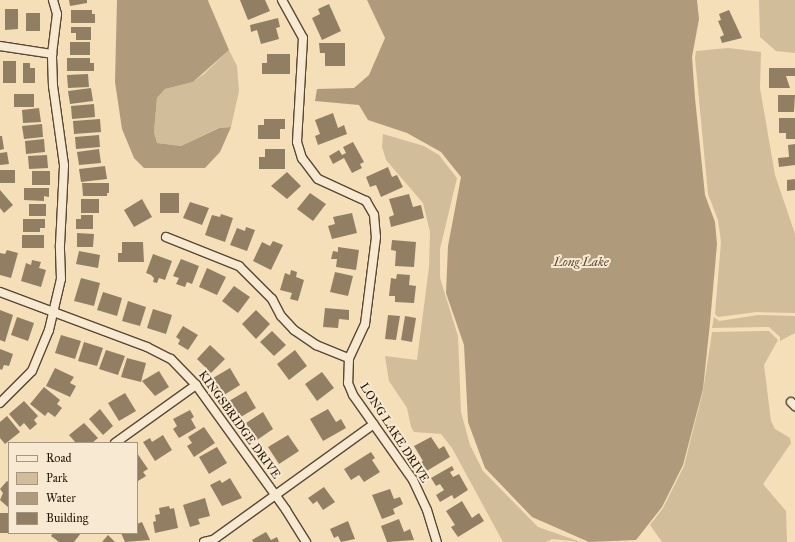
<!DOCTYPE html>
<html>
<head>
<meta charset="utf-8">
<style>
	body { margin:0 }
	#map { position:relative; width:795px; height:542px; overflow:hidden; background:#f5dfb9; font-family:"IM FELL Great Primer",serif }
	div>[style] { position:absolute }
	.green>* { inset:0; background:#d2bd9b }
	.water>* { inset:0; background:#af9a7c }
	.building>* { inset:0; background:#927e63 }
	.roads { filter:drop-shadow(1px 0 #5a4833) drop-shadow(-1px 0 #5a4833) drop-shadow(0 1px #5a4833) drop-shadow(0 -1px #5a4833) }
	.street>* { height:8px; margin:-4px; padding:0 4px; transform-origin:4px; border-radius:4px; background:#f8ead2 }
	span { translate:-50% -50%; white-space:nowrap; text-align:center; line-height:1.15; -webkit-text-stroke:4px #f8ead2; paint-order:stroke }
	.street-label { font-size:12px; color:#261506 }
	.water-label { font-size:13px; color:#5d4a35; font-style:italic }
	.legend { position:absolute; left:8px; top:442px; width:130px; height:92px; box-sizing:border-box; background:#f8ead2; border:1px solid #a49580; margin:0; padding:5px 7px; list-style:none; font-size:12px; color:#261506 }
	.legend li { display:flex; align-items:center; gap:8px; height:20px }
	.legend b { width:20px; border:1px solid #a49580 }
</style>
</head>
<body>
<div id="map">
	<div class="green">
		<div style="clip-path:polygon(759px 0,795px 0,795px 53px,776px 51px,760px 37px)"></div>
		<div style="clip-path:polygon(728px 48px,761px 52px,760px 88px,775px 175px,795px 234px,795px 313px,757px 312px,718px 317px,715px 314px,721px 242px,718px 220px,708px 194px,695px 58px,696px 51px)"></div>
		<div style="clip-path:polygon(229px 50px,237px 66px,239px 91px,231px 127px,218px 128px,181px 146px,157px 143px,154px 132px,157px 98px,165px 89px,193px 82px,204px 74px)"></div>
		<div style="clip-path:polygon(383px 134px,424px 146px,439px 155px,457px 178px,440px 249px,440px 278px,458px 336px,461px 412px,470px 445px,483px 471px,538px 527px,581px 542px,552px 539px,546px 542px,503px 542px,452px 448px,441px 434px,414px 432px,411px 427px,407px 408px,389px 381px,385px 356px,417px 360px,429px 267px,430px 232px,423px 203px,386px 160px,382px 147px)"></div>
		<div style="clip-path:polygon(758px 315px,795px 316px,795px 333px,780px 341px,780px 337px,769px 327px,712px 328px,714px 317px,719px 321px)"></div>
		<div style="clip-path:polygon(769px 331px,778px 340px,764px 365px,771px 421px,775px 429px,790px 438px,791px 443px,763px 484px,786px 511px,787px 542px,662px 542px,650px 525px,663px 508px,684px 466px,703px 391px,712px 332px)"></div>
	</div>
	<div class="water">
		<div style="clip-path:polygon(117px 0,208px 0,209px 3px,229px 50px,193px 82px,165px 89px,157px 98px,154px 132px,157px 143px,181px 146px,219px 128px,231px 127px,220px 152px,205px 168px,144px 168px,134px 158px,122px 129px,115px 82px)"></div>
		<div style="clip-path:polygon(367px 0,697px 0,699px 19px,692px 57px,695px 98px,705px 195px,715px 222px,717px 244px,710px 323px,703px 389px,683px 465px,662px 507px,636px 540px,589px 542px,532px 517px,485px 468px,468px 422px,464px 345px,446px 293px,448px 246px,461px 177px,441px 152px,407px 133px,368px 120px,359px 105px,315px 101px,317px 89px,354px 88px,369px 75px,385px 38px)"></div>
	</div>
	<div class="building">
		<div style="clip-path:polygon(69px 0,87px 0,87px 3px,70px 6px)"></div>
		<div style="clip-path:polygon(240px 0,265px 0,270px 11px,248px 20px)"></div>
		<div style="clip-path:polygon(329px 4px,341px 31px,322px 40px,312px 18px,320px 14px,318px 9px)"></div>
		<div style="clip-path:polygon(5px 9px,18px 9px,18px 29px,5px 30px)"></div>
		<div style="clip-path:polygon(71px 10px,92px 10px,92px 14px,95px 14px,95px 23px,71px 23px)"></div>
		<div style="clip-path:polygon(729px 10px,742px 38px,722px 43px,720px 37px,724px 35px,718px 21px,721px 20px,719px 14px)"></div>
		<div style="clip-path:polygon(26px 13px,40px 13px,40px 31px,26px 31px)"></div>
		<div style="clip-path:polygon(278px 18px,280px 27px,276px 28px,279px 39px,261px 44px,257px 30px,251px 32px,250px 25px)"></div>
		<div style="clip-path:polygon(71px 27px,91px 27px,91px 40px,76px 40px,76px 33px,71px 33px)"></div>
		<div style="clip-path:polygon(70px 42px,90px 42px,90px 55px,70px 55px)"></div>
		<div style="clip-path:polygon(319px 43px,345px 43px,345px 66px,325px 66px,325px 53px,320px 53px)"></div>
		<div style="clip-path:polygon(267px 54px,290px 54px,290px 74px,262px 74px,262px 63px,267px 63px)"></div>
		<div style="clip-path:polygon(67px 58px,90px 58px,90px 63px,94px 63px,94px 71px,67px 71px)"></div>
		<div style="clip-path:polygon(3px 61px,16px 61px,16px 83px,3px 83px)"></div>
		<div style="clip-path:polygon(23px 63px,30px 63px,30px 68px,35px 68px,35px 83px,23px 83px)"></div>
		<div style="clip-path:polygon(769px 68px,795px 68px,795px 76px,786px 76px,790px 88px,769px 88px)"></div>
		<div style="clip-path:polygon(88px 74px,89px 87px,68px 88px,67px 75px)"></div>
		<div style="clip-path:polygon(91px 88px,93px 101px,70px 104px,68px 91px)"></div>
		<div style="clip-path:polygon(14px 94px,34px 94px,34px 107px,14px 107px)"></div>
		<div style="clip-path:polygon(778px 95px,795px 95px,794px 112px,778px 112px)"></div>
		<div style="clip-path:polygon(94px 104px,95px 117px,72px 119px,71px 106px)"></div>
		<div style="clip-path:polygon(39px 108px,41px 122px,23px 123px,22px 110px)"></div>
		<div style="clip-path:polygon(333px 113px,338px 128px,344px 125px,347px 134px,318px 145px,315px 136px,320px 134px,315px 120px)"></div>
		<div style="clip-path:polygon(779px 118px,795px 118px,795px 139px,786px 139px,786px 133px,779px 133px)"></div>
		<div style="clip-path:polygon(100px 119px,101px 132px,74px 134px,73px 121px)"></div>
		<div style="clip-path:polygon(264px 119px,285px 119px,285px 129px,280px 129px,280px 139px,258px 139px,258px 125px,264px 125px)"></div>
		<div style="clip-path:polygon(42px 124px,43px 137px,24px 139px,22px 126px)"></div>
		<div style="clip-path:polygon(99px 135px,100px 147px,76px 149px,75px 137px)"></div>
		<div style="clip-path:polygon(0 136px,2px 136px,4px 149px,0 150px)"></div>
		<div style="clip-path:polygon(44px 139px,45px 152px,26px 154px,25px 141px)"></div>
		<div style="clip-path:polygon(353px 142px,364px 162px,360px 164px,362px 168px,352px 173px,344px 158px,333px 164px,329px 156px,339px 150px,342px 155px,346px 153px,343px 147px)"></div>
		<div style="clip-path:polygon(795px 144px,795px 165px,779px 167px,778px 158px,789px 157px,788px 145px)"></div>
		<div style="clip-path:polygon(99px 149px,101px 163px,79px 165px,77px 152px)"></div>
		<div style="clip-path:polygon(265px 149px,285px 149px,285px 169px,259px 169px,259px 157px,265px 157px)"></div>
		<div style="clip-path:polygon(7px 152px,9px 164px,0 165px,0 153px)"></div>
		<div style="clip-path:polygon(47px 155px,48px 168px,29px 169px,28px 156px)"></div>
		<div style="clip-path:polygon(105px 166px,107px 179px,81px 182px,79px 169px)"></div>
		<div style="clip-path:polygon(388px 167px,392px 177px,397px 175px,403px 187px,381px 197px,376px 185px,370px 187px,366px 177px)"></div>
		<div style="clip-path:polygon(0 170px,15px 170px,15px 183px,0 183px)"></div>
		<div style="clip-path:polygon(32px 171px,50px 171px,50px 185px,32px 185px)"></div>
		<div style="clip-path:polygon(287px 172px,301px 186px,287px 199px,271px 186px)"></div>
		<div style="clip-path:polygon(795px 179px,795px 190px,787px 191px,787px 180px)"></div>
		<div style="clip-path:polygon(82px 183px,109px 183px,109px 193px,107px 193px,107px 196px,83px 196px)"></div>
		<div style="clip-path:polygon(24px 188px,49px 188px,49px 197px,44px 196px,44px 201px,24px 200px)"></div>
		<div style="clip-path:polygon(0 190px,13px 205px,4px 213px,0 208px)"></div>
		<div style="clip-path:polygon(160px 193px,179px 193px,179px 213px,160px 213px)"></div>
		<div style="clip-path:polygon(310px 193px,326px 204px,313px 221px,297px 209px)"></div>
		<div style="clip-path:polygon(409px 194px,413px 207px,421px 205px,424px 218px,391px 227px,389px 217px,394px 215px,389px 199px)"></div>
		<div style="clip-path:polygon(81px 199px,99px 199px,99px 213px,81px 213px)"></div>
		<div style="clip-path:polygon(142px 199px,152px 217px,134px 227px,124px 210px)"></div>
		<div style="clip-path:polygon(190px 202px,209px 208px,202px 225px,183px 218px)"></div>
		<div style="clip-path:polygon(29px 204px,46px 204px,46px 216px,29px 216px)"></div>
		<div style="clip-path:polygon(352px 213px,357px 233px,332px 239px,328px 226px,335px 224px,333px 217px)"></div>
		<div style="clip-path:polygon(221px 214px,233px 218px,225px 242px,205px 235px,212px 215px,220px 217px)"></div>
		<div style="clip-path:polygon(81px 215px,93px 215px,93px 229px,76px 229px,76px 219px,81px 219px)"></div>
		<div style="clip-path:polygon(23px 219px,45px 219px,45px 228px,40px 228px,40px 232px,23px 232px)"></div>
		<div style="clip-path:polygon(246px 227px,255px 230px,247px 251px,230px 245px,237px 228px,245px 231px)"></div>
		<div style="clip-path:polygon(77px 233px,94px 234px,93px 247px,77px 247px)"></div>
		<div style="clip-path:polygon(22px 235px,44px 235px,44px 248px,22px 248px)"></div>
		<div style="clip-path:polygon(392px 240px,416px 242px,414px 267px,395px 266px,396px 251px,391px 250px)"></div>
		<div style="clip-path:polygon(273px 241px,283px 245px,271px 270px,253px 261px,262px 242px,270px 246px)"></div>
		<div style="clip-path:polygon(122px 242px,143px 242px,144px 262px,118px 262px,118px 253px,122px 253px)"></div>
		<div style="clip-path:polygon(338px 247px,359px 250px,356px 270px,336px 267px,337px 259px,331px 259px,333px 251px,338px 252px)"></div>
		<div style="clip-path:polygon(7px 250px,18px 253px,11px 278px,0 275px,0 253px,5px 254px)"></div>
		<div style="clip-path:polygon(79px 251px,100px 255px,98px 268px,76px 264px)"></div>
		<div style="clip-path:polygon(153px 254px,172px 261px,165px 280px,159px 278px,157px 283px,153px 282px,154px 278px,151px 275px,146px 273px)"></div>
		<div style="clip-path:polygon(181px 259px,199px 266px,192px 284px,187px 282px,185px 287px,176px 284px,179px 278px,173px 276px)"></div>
		<div style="clip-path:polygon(32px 260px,41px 262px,39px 268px,46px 270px,41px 287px,21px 281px,26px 263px,31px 265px)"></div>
		<div style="clip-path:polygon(207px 268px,226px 277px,217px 295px,199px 287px)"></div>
		<div style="clip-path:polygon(291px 270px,297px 272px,296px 277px,304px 280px,298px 301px,290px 299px,292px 293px,280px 290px,285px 273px,290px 275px)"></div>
		<div style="clip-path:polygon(335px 272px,353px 276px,348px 296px,330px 292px)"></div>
		<div style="clip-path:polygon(397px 274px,410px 275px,409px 285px,416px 286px,414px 303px,395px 302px,395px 296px,389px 296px,391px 278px,396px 279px)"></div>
		<div style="clip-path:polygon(81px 278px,100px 283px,94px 306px,74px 301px)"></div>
		<div style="clip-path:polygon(234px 286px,250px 297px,238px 313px,222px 301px)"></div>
		<div style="clip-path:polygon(103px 292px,122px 298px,117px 316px,97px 310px)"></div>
		<div style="clip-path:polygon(128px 301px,146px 307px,140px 326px,122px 321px)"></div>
		<div style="clip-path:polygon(325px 308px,349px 310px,349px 320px,339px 319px,338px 328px,323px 327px)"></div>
		<div style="clip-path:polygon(153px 309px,172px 315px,166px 334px,147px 328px)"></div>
		<div style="clip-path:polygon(0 310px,13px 315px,5px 342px,0 340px)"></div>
		<div style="clip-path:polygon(256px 310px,270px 324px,256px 339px,242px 324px)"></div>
		<div style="clip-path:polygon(388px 315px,400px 316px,396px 340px,385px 339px)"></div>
		<div style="clip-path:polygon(405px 316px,416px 318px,412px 342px,401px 340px)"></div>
		<div style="clip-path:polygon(17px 317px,34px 323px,28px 341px,11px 335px)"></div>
		<div style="clip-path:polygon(183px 326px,198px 335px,188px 350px,178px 344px,180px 340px,176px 337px)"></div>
		<div style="clip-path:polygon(272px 331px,286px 345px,274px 356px,260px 342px)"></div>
		<div style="clip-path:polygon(61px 335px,81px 341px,75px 359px,55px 353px)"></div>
		<div style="clip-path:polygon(84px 342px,103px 348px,97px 366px,78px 361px)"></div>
		<div style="clip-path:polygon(210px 345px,225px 359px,211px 373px,197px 359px)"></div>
		<div style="clip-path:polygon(0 349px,13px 354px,9px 366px,4px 365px,2px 370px,0 369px)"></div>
		<div style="clip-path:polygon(106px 350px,125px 356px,118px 375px,99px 369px)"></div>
		<div style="clip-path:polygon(295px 350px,307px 366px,289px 380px,277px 364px)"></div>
		<div style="clip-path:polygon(127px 358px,146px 363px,141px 382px,121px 377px)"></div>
		<div style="clip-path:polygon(55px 368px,74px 377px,70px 383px,76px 386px,70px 397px,46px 386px)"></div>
		<div style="clip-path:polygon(230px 368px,240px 385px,224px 395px,213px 378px)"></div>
		<div style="clip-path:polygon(159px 371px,169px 387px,155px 396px,142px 381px)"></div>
		<div style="clip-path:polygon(322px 372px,334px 388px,317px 401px,305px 384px)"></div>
		<div style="clip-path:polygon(44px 387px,60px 400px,57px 404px,62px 408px,55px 417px,48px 412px,45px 416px,30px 404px)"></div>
		<div style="clip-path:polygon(246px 391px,256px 408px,239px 418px,229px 401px)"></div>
		<div style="clip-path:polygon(125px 393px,136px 411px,119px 421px,108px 403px)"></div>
		<div style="clip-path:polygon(24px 401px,38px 416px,34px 420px,37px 424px,30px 430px,24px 423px,20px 427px,9px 414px)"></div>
		<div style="clip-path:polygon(100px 409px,113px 426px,103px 435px,89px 419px)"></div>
		<div style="clip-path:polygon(328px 409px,336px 422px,341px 419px,346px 428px,323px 441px,310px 419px)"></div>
		<div style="clip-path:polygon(190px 410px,194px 417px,191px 419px,196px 428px,179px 438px,173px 429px,177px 426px,173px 419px)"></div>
		<div style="clip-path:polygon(263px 412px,273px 429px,257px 440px,246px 423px)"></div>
		<div style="clip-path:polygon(7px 416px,20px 432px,5px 444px,0 438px,0 422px)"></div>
		<div style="clip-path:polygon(84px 423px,98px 438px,92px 443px,76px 443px,69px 435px)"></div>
		<div style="clip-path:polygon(204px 427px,215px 443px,194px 457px,187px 446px,192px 443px,188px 437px)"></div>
		<div style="clip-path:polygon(163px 435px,172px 450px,155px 461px,143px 442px,150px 438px,152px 442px)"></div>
		<div style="clip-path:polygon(288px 435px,299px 451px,279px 464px,268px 447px)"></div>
		<div style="clip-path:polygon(431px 437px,439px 449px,444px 446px,450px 457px,425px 472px,419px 463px,423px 461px,414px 446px)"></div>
		<div style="clip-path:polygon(217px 447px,227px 463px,209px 474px,199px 457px)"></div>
		<div style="clip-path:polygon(371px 452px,375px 458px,372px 460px,380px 472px,364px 482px,359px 475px,351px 480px,344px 469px)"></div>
		<div style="clip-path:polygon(137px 453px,148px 469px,143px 472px,146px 476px,138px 481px)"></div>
		<div style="clip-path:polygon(452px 466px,454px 470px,450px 472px,453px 477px,459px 474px,468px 490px,454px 499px,452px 495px,440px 502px,436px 495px,444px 490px,440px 484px,436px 486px,431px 478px)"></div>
		<div style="clip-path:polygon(230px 478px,242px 498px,222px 506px,210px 485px,220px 480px,222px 483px)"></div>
		<div style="clip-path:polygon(7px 481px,9px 482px,9px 508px,0 500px,3px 493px,0 489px)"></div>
		<div style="clip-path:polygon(324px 487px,335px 502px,323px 510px,317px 501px,313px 504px,308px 498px)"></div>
		<div style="clip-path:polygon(390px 489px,394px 499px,400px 497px,403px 504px,393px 509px,395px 514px,382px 519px,372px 495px)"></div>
		<div style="clip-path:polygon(205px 498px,210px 516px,198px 519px,200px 524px,190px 527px,183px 505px)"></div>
		<div style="clip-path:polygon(462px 501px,472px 518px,479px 513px,484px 521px,458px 537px,451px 527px,455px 525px,446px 511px)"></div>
		<div style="clip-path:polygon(169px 506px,170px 509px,174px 508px,178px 528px,155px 533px,153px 522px,156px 521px,155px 515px,160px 514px,159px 508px)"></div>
		<div style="clip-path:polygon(0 513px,8px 513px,8px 533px,0 533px)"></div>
		<div style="clip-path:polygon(399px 519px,404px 532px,410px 529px,414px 540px,387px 542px,381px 526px)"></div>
		<div style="clip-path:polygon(348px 521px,355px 539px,341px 542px,338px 536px,334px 538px,330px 529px)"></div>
		<div style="clip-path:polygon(142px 522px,150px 540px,125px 542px,121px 533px,137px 533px,137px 524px)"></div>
		<div style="clip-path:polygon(266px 532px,271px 540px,277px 537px,279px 542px,253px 542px,252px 540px)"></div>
		<div style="clip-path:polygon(53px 533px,81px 533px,74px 542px,59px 542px,51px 536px)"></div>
		<div style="clip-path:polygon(108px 535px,115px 542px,102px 542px)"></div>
	</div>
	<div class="roads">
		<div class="street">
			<div style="left:282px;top:0;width:43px;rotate:61.1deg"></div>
			<div style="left:303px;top:38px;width:104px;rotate:93.3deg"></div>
			<div style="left:297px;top:142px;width:17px;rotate:73deg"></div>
			<div style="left:302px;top:158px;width:26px;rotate:53deg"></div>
			<div style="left:318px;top:179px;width:53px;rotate:24.6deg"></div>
			<div style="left:366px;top:201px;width:16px;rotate:60deg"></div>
			<div style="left:374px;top:215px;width:22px;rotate:85deg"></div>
			<div style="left:376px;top:237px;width:88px;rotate:97.2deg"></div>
			<div style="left:365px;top:324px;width:38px;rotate:115deg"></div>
			<div style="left:349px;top:358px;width:25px;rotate:92deg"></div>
			<div style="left:348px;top:383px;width:13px;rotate:67deg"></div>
			<div style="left:353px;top:395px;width:104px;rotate:54.8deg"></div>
			<div style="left:413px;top:480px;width:33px;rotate:65deg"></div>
			<div style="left:427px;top:510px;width:34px;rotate:73deg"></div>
			<div style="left:0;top:46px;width:53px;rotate:8.7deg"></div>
			<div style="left:166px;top:237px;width:79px;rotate:21.7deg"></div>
			<div style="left:239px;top:266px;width:47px;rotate:45deg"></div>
			<div style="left:272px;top:299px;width:19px;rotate:62deg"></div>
			<div style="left:281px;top:316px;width:19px;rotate:47deg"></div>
			<div style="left:294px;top:330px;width:27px;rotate:34deg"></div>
			<div style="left:316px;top:345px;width:35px;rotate:22deg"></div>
			<div style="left:0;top:292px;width:157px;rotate:20.5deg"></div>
			<div style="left:147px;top:347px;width:27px;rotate:27deg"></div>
			<div style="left:171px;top:359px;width:36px;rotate:46deg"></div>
			<div style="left:196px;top:385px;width:154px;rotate:54.2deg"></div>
			<div style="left:286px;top:510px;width:38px;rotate:58deg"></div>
			<div style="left:791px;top:402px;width:6px;rotate:45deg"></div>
			<div style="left:0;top:403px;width:45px;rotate:-45deg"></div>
			<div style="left:32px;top:371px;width:44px;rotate:-67.5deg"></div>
			<div style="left:49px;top:330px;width:52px;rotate:-76.8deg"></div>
			<div style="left:61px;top:279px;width:34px;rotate:-92deg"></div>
			<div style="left:60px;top:245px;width:80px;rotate:-87.1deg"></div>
			<div style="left:64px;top:165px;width:80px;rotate:-97.9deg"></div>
			<div style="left:53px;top:86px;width:32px;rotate:-92deg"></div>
			<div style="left:52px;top:54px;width:40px;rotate:-82.9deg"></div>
			<div style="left:57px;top:14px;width:15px;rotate:-106deg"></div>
			<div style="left:115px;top:443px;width:100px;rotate:-35.6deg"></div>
			<div style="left:204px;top:542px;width:9px;rotate:-13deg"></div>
			<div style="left:213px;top:540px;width:198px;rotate:-35.8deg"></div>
		</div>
	</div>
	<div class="street-label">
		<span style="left:239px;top:425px;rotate:54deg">KINGSBRIDGE DRIVE</span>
		<span style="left:394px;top:433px;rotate:57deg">LONG LAKE DRIVE</span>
	</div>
	<div class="water-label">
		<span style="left:581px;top:262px">Long Lake</span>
	</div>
	<ul class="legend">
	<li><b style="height:5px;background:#f8ead2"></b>Road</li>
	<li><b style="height:11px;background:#d2bd9b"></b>Park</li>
	<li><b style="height:11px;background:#af9a7c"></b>Water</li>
	<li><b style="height:11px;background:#927e63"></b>Building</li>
	</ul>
</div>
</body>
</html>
